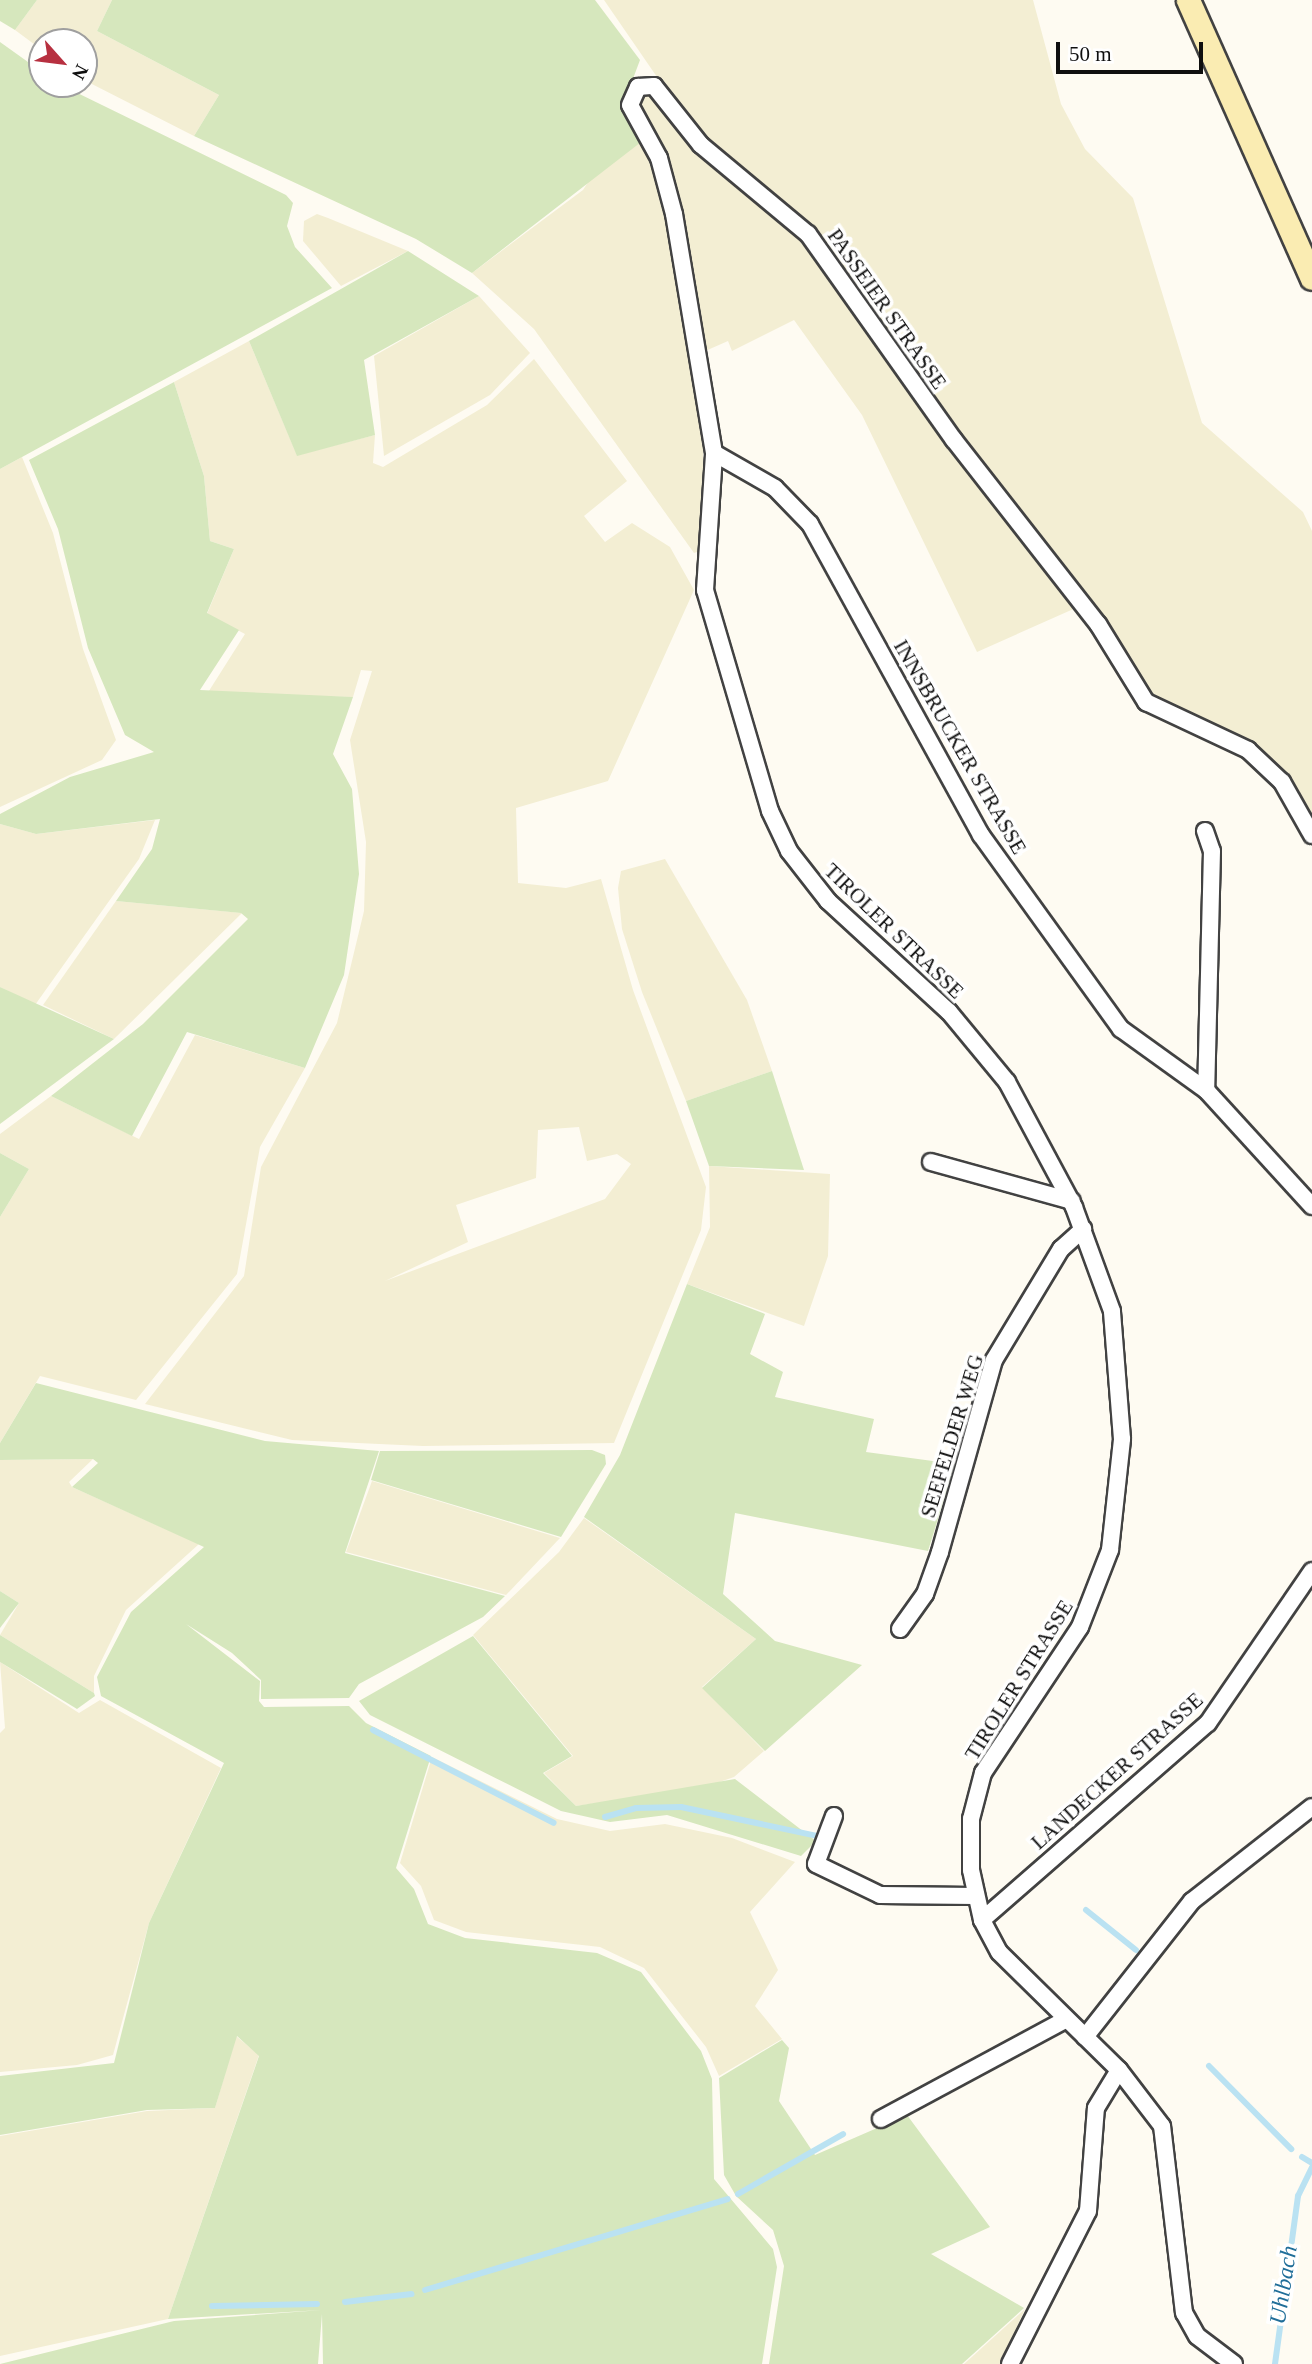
<!DOCTYPE html>
<html>
<head>
<meta charset="utf-8">
<style>
	body { margin:0 }
	#map { position:relative; width:1312px; height:2364px; overflow:hidden; background:#fefbf2; font-family:Georgia,serif }
	div>[style] { position:absolute }
	.farmland>* { inset:0; background:#f3eed3 }
	.green>* { inset:0; background:#d6e7bd }
	.stream>* { height:6px; margin:-3px; padding:0 3px; transform-origin:3px; border-radius:3px; background:#bae2f2 }
	.roads { filter:drop-shadow(2px 0 #424242) drop-shadow(-2px 0 #424242) drop-shadow(0 2px #424242) drop-shadow(0 -2px #424242) }
	.street>* { height:16px; margin:-8px; padding:0 8px; transform-origin:8px; border-radius:8px; background:#fff }
	.secondary>* { height:23px; margin:-11.5px; padding:0 11.5px; transform-origin:11.5px; border-radius:11.5px; background:#faecb2 }
	span { translate:-50% -50%; white-space:nowrap; text-align:center; line-height:1.15; -webkit-text-stroke:7px #fff; paint-order:stroke }
	.street-label { font-size:21px; color:#0f0f0f }
	.water-label { font-size:23px; color:#206e99; font-style:italic }
	.north { position:absolute; left:28px; top:28px; width:70px; height:70px; box-sizing:border-box; background:#fff; border:2px solid #9f9f9f; border-radius:50%; rotate:118deg; font-size:19px; font-weight:700; line-height:28px; text-align:center; color:#0f0f0f }
	.north::after { content:''; display:block; margin:auto; width:24px; height:32px; background:#b73040; clip-path:polygon(50% 0,100% 100%,50% 72%,0 100%) }
	.scale { position:absolute; left:1056px; top:42px; width:147px; height:32px; box-sizing:border-box; border:4px solid #0f0f0f; border-top:0; padding-left:9px; font-size:21px; line-height:24px; white-space:nowrap; color:#0f0f0f; -webkit-text-stroke:5px #fff; paint-order:stroke }
</style>
</head>
<body>
<div id="map">
	<div class="farmland">
		<div style="clip-path:polygon(37px 0,112px 0,97px 31px,219px 95px,194px 136px,84px 80px,84px 42px,42px 42px,42px 50px,15px 30px)"></div>
		<div style="clip-path:polygon(604px 0,1033px 0,1061px 104px,1085px 149px,1133px 198px,1202px 423px,1303px 512px,1312px 531px,1312px 817px,1289px 776px,1256px 744px,1151px 696px,1078px 607px,977px 652px,862px 415px,794px 320px,732px 351px,728px 341px,703px 352px,703px 550px,694px 553px,534px 329px,472px 273px,583px 190px,657px 77px)"></div>
		<div style="clip-path:polygon(317px 214px,328px 218px,408px 251px,341px 286px,303px 241px,304px 221px)"></div>
		<div style="clip-path:polygon(479px 296px,530px 353px,490px 395px,384px 456px,374px 356px)"></div>
		<div style="clip-path:polygon(evenodd,249px 341px,297px 455px,375px 435px,373px 463px,383px 467px,487px 405px,534px 359px,627px 481px,584px 516px,605px 542px,632px 523px,670px 547px,694px 590px,608px 781px,516px 808px,518px 883px,566px 888px,601px 879px,633px 990px,706px 1187px,701px 1230px,614px 1443px,423px 1446px,292px 1440px,145px 1404px,244px 1276px,261px 1167px,337px 1023px,364px 911px,366px 842px,350px 740px,372px 671px,361px 670px,353px 697px,207px 694px,245px 634px,207px 614px,234px 549px,210px 541px,204px 476px,174px 382px,249px 341px,579px 1127px,587px 1161px,617px 1154px,631px 1164px,605px 1199px,385px 1281px,468px 1242px,456px 1205px,536px 1178px,538px 1130px,579px 1127px)"></div>
		<div style="clip-path:polygon(22px 457px,53px 533px,83px 649px,116px 740px,102px 760px,0 807px,0 469px)"></div>
		<div style="clip-path:polygon(155px 820px,139px 859px,35px 1005px,0 987px,0 824px,36px 834px)"></div>
		<div style="clip-path:polygon(665px 859px,747px 1000px,772px 1071px,686px 1101px,642px 992px,622px 929px,618px 888px,621px 871px)"></div>
		<div style="clip-path:polygon(116px 901px,242px 913px,114px 1039px,43px 1005px)"></div>
		<div style="clip-path:polygon(195px 1035px,305px 1068px,260px 1147px,237px 1274px,136px 1400px,40px 1376px,0 1443px,0 1217px,29px 1169px,0 1153px,0 1134px,51px 1096px,139px 1139px)"></div>
		<div style="clip-path:polygon(709px 1166px,830px 1174px,828px 1256px,804px 1326px,687px 1284px,710px 1227px)"></div>
		<div style="clip-path:polygon(93px 1459px,69px 1482px,72px 1487px,199px 1544px,126px 1610px,94px 1676px,94px 1693px,0 1635px,19px 1603px,0 1591px,0 1460px)"></div>
		<div style="clip-path:polygon(372px 1481px,560px 1538px,506px 1595px,346px 1552px)"></div>
		<div style="clip-path:polygon(584px 1518px,756px 1639px,702px 1687px,764px 1751px,734px 1777px,699px 1789px,576px 1806px,544px 1773px,573px 1756px,473px 1635px,559px 1552px)"></div>
		<div style="clip-path:polygon(0 1662px,79px 1713px,100px 1700px,221px 1768px,149px 1923px,113px 2055px,77px 2065px,0 2072px,0 1733px,5px 1728px)"></div>
		<div style="clip-path:polygon(432px 1757px,557px 1819px,610px 1831px,665px 1824px,732px 1838px,795px 1862px,750px 1912px,778px 1970px,755px 2006px,782px 2039px,719px 2076px,706px 2047px,644px 1968px,600px 1947px,466px 1932px,434px 1920px,421px 1886px,400px 1863px)"></div>
		<div style="clip-path:polygon(236px 2036px,259px 2055px,168px 2319px,0 2356px,0 2136px,147px 2111px,215px 2108px)"></div>
		<div style="clip-path:polygon(1025px 2309px,1000px 2364px,964px 2364px)"></div>
	</div>
	<div class="green">
		<div style="clip-path:polygon(0 0,37px 0,15px 30px,0 21px)"></div>
		<div style="clip-path:polygon(112px 0,595px 0,640px 60px,625px 100px,645px 139px,472px 273px,416px 239px,194px 136px,219px 95px,97px 31px)"></div>
		<div style="clip-path:polygon(0 42px,42px 72px,42px 84px,59px 84px,286px 195px,293px 203px,287px 226px,295px 247px,332px 288px,0 469px)"></div>
		<div style="clip-path:polygon(408px 251px,479px 296px,364px 360px,375px 435px,297px 456px,249px 341px)"></div>
		<div style="clip-path:polygon(174px 382px,204px 476px,210px 541px,234px 549px,207px 613px,239px 630px,200px 690px,353px 697px,333px 754px,352px 789px,359px 874px,344px 975px,305px 1068px,187px 1032px,132px 1136px,51px 1096px,143px 1024px,248px 919px,241px 913px,116px 901px,152px 849px,160px 819px,36px 834px,0 824px,0 814px,70px 777px,154px 752px,125px 735px,88px 648px,58px 529px,29px 460px)"></div>
		<div style="clip-path:polygon(0 987px,114px 1039px,0 1124px)"></div>
		<div style="clip-path:polygon(772px 1071px,804px 1170px,709px 1166px,686px 1101px)"></div>
		<div style="clip-path:polygon(0 1153px,29px 1169px,0 1217px)"></div>
		<div style="clip-path:polygon(687px 1284px,765px 1314px,750px 1354px,783px 1372px,775px 1397px,874px 1419px,866px 1452px,955px 1464px,928px 1551px,735px 1513px,723px 1594px,775px 1641px,862px 1665px,765px 1751px,702px 1688px,756px 1639px,584px 1517px,620px 1455px)"></div>
		<div style="clip-path:polygon(36px 1383px,265px 1441px,379px 1451px,345px 1553px,505px 1596px,483px 1617px,359px 1684px,349px 1698px,261px 1699px,261px 1680px,232px 1653px,186px 1624px,260px 1681px,259px 1701px,264px 1707px,349px 1706px,366px 1723px,431px 1756px,396px 1868px,414px 1889px,428px 1924px,465px 1938px,597px 1953px,641px 1972px,701px 2051px,712px 2079px,714px 2179px,773px 2249px,777px 2267px,762px 2364px,323px 2364px,322px 2314px,318px 2364px,0 2364px,174px 2321px,322px 2310px,168px 2319px,259px 2056px,237px 2036px,215px 2108px,147px 2110px,0 2135px,0 2076px,114px 2063px,149px 1923px,224px 1763px,101px 1696px,97px 1677px,131px 1612px,204px 1547px,72px 1487px,98px 1463px,93px 1459px,0 1460px,0 1443px)"></div>
		<div style="clip-path:polygon(592px 1450px,605px 1455px,606px 1464px,561px 1537px,371px 1480px,380px 1451px)"></div>
		<div style="clip-path:polygon(0 1591px,19px 1603px,0 1628px)"></div>
		<div style="clip-path:polygon(0 1635px,94px 1693px,95px 1696px,77px 1709px,0 1662px)"></div>
		<div style="clip-path:polygon(473px 1636px,572px 1756px,543px 1773px,576px 1806px,735px 1779px,816px 1841px,801px 1856px,667px 1815px,610px 1822px,561px 1811px,370px 1715px,359px 1701px)"></div>
		<div style="clip-path:polygon(782px 2040px,789px 2048px,779px 2101px,815px 2155px,907px 2115px,990px 2227px,931px 2254px,1024px 2308px,962px 2364px,769px 2364px,784px 2266px,773px 2230px,736px 2196px,724px 2175px,719px 2078px)"></div>
	</div>
	<div class="stream">
		<div style="left:373px;top:1730px;width:203px;rotate:27.2deg"></div>
		<div style="left:605px;top:1817px;width:32px;rotate:-16deg"></div>
		<div style="left:636px;top:1808px;width:45px;rotate:-1.3deg"></div>
		<div style="left:681px;top:1807px;width:140px;rotate:12deg"></div>
		<div style="left:1086px;top:1910px;width:64px;rotate:38.7deg"></div>
		<div style="left:1209px;top:2066px;width:117px;rotate:45.3deg"></div>
		<div style="left:1302px;top:2157px;width:12px;rotate:31deg"></div>
		<div style="left:738px;top:2194px;width:121px;rotate:-29.7deg"></div>
		<div style="left:425px;top:2290px;width:316px;rotate:-16.7deg"></div>
		<div style="left:345px;top:2302px;width:67px;rotate:-6.8deg"></div>
		<div style="left:212px;top:2306px;width:105px;rotate:-1.1deg"></div>
		<div style="left:1275px;top:2364px;width:170px;rotate:-82.2deg"></div>
		<div style="left:1298px;top:2196px;width:32px;rotate:-64deg"></div>
	</div>
	<div class="roads">
		<div class="street">
			<div style="left:714px;top:453px;width:70px;rotate:29.8deg"></div>
			<div style="left:775px;top:488px;width:50px;rotate:45.8deg"></div>
			<div style="left:810px;top:524px;width:355px;rotate:61.2deg"></div>
			<div style="left:981px;top:835px;width:239px;rotate:54.2deg"></div>
			<div style="left:1121px;top:1029px;width:105px;rotate:35.7deg"></div>
			<div style="left:1206px;top:1090px;width:157px;rotate:47.6deg"></div>
			<div style="left:1205px;top:831px;width:21px;rotate:71deg"></div>
			<div style="left:1212px;top:851px;width:239px;rotate:91.4deg"></div>
			<div style="left:931px;top:1162px;width:146px;rotate:15.5deg"></div>
			<div style="left:900px;top:1629px;width:43px;rotate:-54.5deg"></div>
			<div style="left:925px;top:1594px;width:45px;rotate:-70.3deg"></div>
			<div style="left:940px;top:1552px;width:199px;rotate:-74.3deg"></div>
			<div style="left:994px;top:1360px;width:130px;rotate:-58.9deg"></div>
			<div style="left:1061px;top:1249px;width:30px;rotate:-42deg"></div>
			<div style="left:834px;top:1816px;width:51px;rotate:110.6deg"></div>
			<div style="left:816px;top:1864px;width:71px;rotate:25.8deg"></div>
			<div style="left:880px;top:1895px;width:95px;rotate:0.6deg"></div>
			<div style="left:982px;top:1920px;width:300px;rotate:-41.1deg"></div>
			<div style="left:1208px;top:1723px;width:184px;rotate:-55.6deg"></div>
			<div style="left:1085px;top:2037px;width:173px;rotate:-51.8deg"></div>
			<div style="left:1192px;top:1901px;width:152px;rotate:-38.1deg"></div>
			<div style="left:881px;top:2119px;width:209px;rotate:-28.3deg"></div>
			<div style="left:1010px;top:2364px;width:172px;rotate:-63deg"></div>
			<div style="left:1088px;top:2211px;width:103px;rotate:-85.6deg"></div>
			<div style="left:1096px;top:2108px;width:44px;rotate:-58.8deg"></div>
			<div style="left:1234px;top:2364px;width:46px;rotate:-142.9deg"></div>
			<div style="left:1197px;top:2336px;width:26px;rotate:-119deg"></div>
			<div style="left:1184px;top:2313px;width:188px;rotate:-96.7deg"></div>
			<div style="left:1162px;top:2126px;width:71px;rotate:-127.5deg"></div>
			<div style="left:1119px;top:2070px;width:168px;rotate:-135.5deg"></div>
			<div style="left:999px;top:1952px;width:36px;rotate:-118deg"></div>
			<div style="left:982px;top:1920px;width:51px;rotate:-102.4deg"></div>
			<div style="left:971px;top:1870px;width:51px;rotate:-90deg"></div>
			<div style="left:971px;top:1819px;width:48px;rotate:-75.4deg"></div>
			<div style="left:983px;top:1773px;width:175px;rotate:-56.4deg"></div>
			<div style="left:1080px;top:1627px;width:83px;rotate:-68.7deg"></div>
			<div style="left:1110px;top:1550px;width:112px;rotate:-83.8deg"></div>
			<div style="left:1122px;top:1439px;width:128px;rotate:-94.5deg"></div>
			<div style="left:1112px;top:1311px;width:111px;rotate:-110.1deg"></div>
			<div style="left:1074px;top:1207px;width:142px;rotate:-118.2deg"></div>
			<div style="left:1007px;top:1082px;width:91px;rotate:-129.6deg"></div>
			<div style="left:949px;top:1012px;width:164px;rotate:-137.5deg"></div>
			<div style="left:828px;top:901px;width:63px;rotate:-128deg"></div>
			<div style="left:789px;top:851px;width:44px;rotate:-115.4deg"></div>
			<div style="left:770px;top:811px;width:230px;rotate:-106.4deg"></div>
			<div style="left:705px;top:590px;width:137px;rotate:-86.2deg"></div>
			<div style="left:714px;top:453px;width:242px;rotate:-99.5deg"></div>
			<div style="left:674px;top:214px;width:58px;rotate:-105deg"></div>
			<div style="left:659px;top:158px;width:60px;rotate:-118.7deg"></div>
			<div style="left:630px;top:105px;width:20px;rotate:-66deg"></div>
			<div style="left:638px;top:87px;width:16px;rotate:-4deg"></div>
			<div style="left:654px;top:86px;width:75px;rotate:51.5deg"></div>
			<div style="left:701px;top:145px;width:139px;rotate:39.8deg"></div>
			<div style="left:808px;top:234px;width:252px;rotate:54.7deg"></div>
			<div style="left:954px;top:440px;width:234px;rotate:52deg"></div>
			<div style="left:1098px;top:624px;width:92px;rotate:58.4deg"></div>
			<div style="left:1146px;top:702px;width:113px;rotate:25.2deg"></div>
			<div style="left:1248px;top:750px;width:47px;rotate:43.3deg"></div>
			<div style="left:1282px;top:782px;width:61px;rotate:60.5deg"></div>
		</div>
		<div class="secondary">
			<div style="left:1188px;top:0;width:304px;rotate:66deg"></div>
		</div>
	</div>
	<div class="street-label">
		<span style="left:887px;top:309px;rotate:55deg">PASSEIER STRASSE</span>
		<span style="left:960px;top:747px;rotate:60deg">INNSBRUCKER STRASSE</span>
		<span style="left:894px;top:931px;rotate:44deg">TIROLER STRASSE</span>
		<span style="left:952px;top:1436px;rotate:-73deg">SEEFELDER WEG</span>
		<span style="left:1019px;top:1680px;rotate:-58deg">TIROLER STRASSE</span>
		<span style="left:1117px;top:1771px;rotate:-42deg">LANDECKER STRASSE</span>
	</div>
	<div class="water-label">
		<span style="left:1284px;top:2285px;rotate:-81deg">Uhlbach</span>
	</div>
	<div class="north">N</div>
	<div class="scale">50 m</div>
</div>
</body>
</html>
